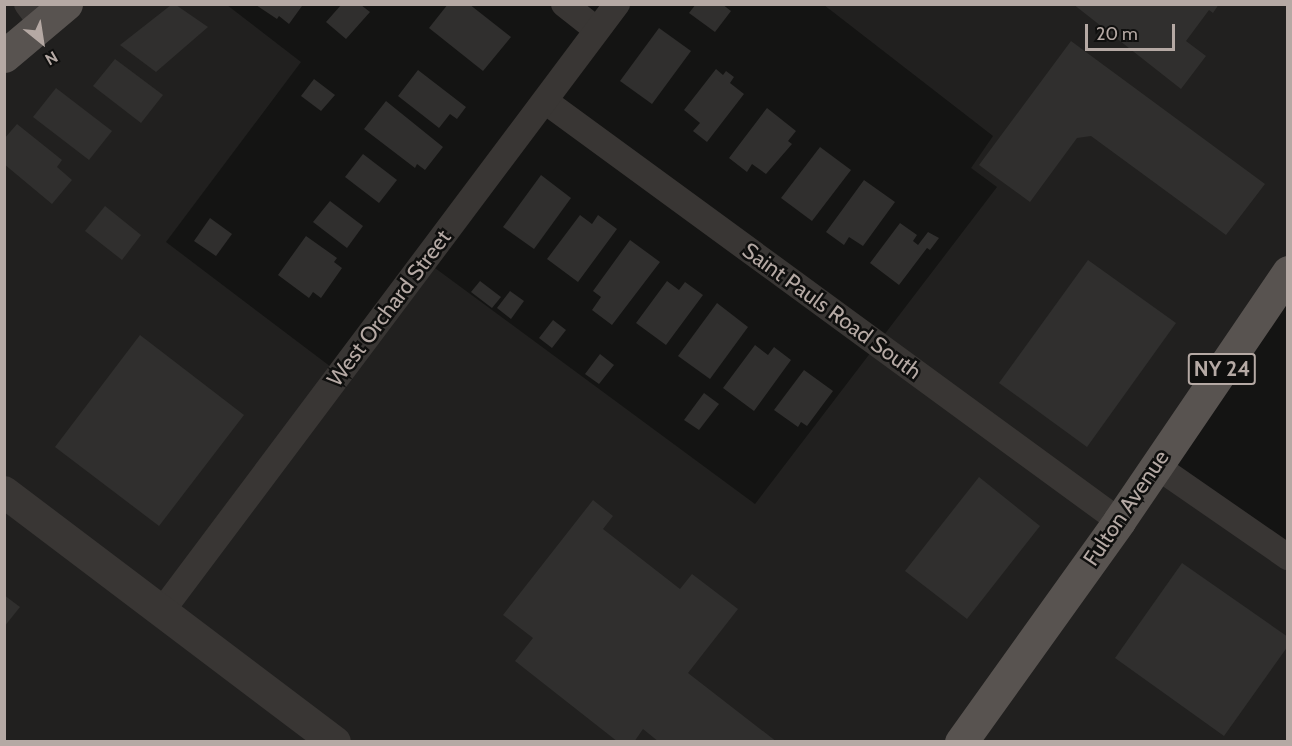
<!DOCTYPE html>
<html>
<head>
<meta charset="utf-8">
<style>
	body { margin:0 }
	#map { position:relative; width:1292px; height:746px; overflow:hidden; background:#141413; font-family:Cabin,sans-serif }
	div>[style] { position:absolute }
	.built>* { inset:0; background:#21201f }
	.building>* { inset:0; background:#302f2e }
	.minor>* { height:26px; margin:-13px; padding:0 13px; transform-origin:13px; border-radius:13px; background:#393634 }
	.tertiary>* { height:32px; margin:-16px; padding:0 16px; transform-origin:16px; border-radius:16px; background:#393634 }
	.primary>* { height:33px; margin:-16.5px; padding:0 16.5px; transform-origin:16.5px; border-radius:16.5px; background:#585350 }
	span { translate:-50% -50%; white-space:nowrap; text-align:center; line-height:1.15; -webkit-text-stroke:5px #0f0f0e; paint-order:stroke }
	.shield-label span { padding:2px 4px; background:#0f0f0e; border:2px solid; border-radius:4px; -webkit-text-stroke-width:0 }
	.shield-label { font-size:21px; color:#b5a9a4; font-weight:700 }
	.street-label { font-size:22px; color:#b5a9a4 }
	.frame { position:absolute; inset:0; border:6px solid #b5a9a4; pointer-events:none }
	.north { position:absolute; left:12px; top:12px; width:60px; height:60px; -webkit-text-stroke:4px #0f0f0e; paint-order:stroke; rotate:150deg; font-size:16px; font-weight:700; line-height:24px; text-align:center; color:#b5a9a4 }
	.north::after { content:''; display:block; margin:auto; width:21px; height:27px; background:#b5a9a4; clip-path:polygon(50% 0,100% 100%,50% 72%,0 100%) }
	.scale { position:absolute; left:1085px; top:24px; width:90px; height:27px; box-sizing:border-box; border:3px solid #b5a9a4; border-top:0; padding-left:8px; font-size:18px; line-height:21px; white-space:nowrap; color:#b5a9a4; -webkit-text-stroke:4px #0f0f0e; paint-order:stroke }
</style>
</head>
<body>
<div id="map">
	<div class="built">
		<div style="clip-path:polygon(4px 5px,227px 5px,301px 62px,166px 242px,335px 370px,416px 254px,755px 504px,997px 187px,971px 168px,993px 136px,824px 5px,1287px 5px,1287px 255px,1149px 461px,1287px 555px,1287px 741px,5px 741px)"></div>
	</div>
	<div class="building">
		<div style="clip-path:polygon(448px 4px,469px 4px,511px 37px,483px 71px,429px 28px)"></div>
		<div style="clip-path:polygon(696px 4px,722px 4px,731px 11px,715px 32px,689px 13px)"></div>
		<div style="clip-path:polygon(1073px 4px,1219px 4px,1213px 13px,1209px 10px,1186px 41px,1206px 56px,1181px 89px)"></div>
		<div style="clip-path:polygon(171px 5px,176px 5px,208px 27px,156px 72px,120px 45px)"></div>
		<div style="clip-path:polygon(256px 5px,300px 5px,302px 6px,289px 24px,279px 16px,277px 19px)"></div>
		<div style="clip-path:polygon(341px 5px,361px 5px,370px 12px,346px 39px,326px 22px)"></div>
		<div style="clip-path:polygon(659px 28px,691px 51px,652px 104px,620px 81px)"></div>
		<div style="clip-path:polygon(1071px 41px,1265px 184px,1226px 235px,1091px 136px,1077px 138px,1030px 202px,979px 165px)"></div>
		<div style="clip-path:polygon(115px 59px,163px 95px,141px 123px,93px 86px)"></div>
		<div style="clip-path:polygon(716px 69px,723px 75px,726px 71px,734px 77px,730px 83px,744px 94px,707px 142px,693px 131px,700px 123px,684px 110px)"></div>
		<div style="clip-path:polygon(418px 70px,466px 107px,457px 119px,450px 114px,439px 128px,398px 96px)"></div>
		<div style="clip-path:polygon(314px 79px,335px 95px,321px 111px,301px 96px)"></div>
		<div style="clip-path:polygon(56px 88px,112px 131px,89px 160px,33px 117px)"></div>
		<div style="clip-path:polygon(386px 101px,443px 147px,425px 170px,417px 164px,415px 168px,364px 129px)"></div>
		<div style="clip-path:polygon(767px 108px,796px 131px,788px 141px,792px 144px,766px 174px,752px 164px,747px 172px,729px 158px)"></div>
		<div style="clip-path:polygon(17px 124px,62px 160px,57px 167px,72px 180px,52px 204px,4px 164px,4px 139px)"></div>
		<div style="clip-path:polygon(820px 147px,851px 170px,812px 221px,781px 198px)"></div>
		<div style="clip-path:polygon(363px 154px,397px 180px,379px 203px,345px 177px)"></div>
		<div style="clip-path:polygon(541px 175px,571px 198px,534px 249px,503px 227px)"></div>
		<div style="clip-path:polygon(864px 180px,895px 202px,863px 246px,849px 237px,844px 245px,826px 232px)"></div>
		<div style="clip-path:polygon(330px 201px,363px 226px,347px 248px,313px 222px)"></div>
		<div style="clip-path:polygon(105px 206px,141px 235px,122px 260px,85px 231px)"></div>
		<div style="clip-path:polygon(580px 215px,592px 224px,598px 215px,617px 229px,578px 282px,547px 259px)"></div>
		<div style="clip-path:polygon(210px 218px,232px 234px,216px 256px,194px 241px)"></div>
		<div style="clip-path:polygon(900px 223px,917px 235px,913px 241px,918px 245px,928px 232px,939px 238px,930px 250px,927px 248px,899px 285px,870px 263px)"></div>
		<div style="clip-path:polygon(306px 236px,337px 258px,334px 262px,342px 268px,321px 298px,313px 292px,309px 298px,278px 275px)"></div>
		<div style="clip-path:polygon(630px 240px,660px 262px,612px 325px,592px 310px,601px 297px,593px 291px)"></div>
		<div style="clip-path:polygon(1088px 260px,1176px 323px,1087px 447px,999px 383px)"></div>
		<div style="clip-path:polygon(480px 281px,501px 297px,492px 308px,471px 292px)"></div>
		<div style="clip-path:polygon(667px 281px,679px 290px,685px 282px,703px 295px,666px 345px,636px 323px)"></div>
		<div style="clip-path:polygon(510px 291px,524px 301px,511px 319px,497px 308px)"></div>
		<div style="clip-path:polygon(717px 303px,748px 327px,710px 379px,678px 356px)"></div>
		<div style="clip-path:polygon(553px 320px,566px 330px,552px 348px,539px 338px)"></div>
		<div style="clip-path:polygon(140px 335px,244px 415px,159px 526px,55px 447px)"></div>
		<div style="clip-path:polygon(755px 345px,768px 355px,774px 347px,791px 360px,754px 411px,723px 388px)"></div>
		<div style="clip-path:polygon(600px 354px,614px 365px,599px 384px,585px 374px)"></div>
		<div style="clip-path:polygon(804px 370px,833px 391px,807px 426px,801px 422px,798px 427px,774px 410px)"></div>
		<div style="clip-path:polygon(704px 393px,719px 404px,699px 430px,684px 420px)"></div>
		<div style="clip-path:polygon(979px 477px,1040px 526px,967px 619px,905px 571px)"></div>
		<div style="clip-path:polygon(593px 500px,613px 516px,603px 529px,680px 589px,692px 574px,738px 609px,688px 673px,777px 742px,659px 742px,643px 729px,634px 742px,618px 742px,515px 661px,533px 638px,503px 615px)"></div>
		<div style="clip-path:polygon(1182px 563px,1288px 637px,1288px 646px,1224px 736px,1115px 658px)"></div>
		<div style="clip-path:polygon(4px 595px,20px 607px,4px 627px)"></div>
	</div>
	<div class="minor">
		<div style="left:27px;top:4px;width:25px;rotate:53deg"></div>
		<div style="left:564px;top:4px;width:42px;rotate:38.2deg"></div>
		<div style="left:545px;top:101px;width:711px;rotate:36.19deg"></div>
		<div style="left:1155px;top:465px;width:162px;rotate:34.7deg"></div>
		<div style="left:162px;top:611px;width:759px;rotate:-53.15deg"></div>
	</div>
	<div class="tertiary">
		<div style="left:4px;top:492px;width:415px;rotate:37.1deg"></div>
	</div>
	<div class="primary">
		<div style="left:4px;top:56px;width:81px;rotate:-40deg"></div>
		<div style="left:961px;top:742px;width:272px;rotate:-54.4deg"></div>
		<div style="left:1119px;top:521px;width:301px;rotate:-55.8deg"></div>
	</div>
	<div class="shield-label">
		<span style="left:1222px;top:369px">NY 24</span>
	</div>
	<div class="street-label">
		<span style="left:389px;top:308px;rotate:-53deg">West Orchard Street</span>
		<span style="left:832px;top:311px;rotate:36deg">Saint Pauls Road South</span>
		<span style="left:1126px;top:508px;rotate:-56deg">Fulton Avenue</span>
	</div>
	<div class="frame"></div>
	<div class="north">N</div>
	<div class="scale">20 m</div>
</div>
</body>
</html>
